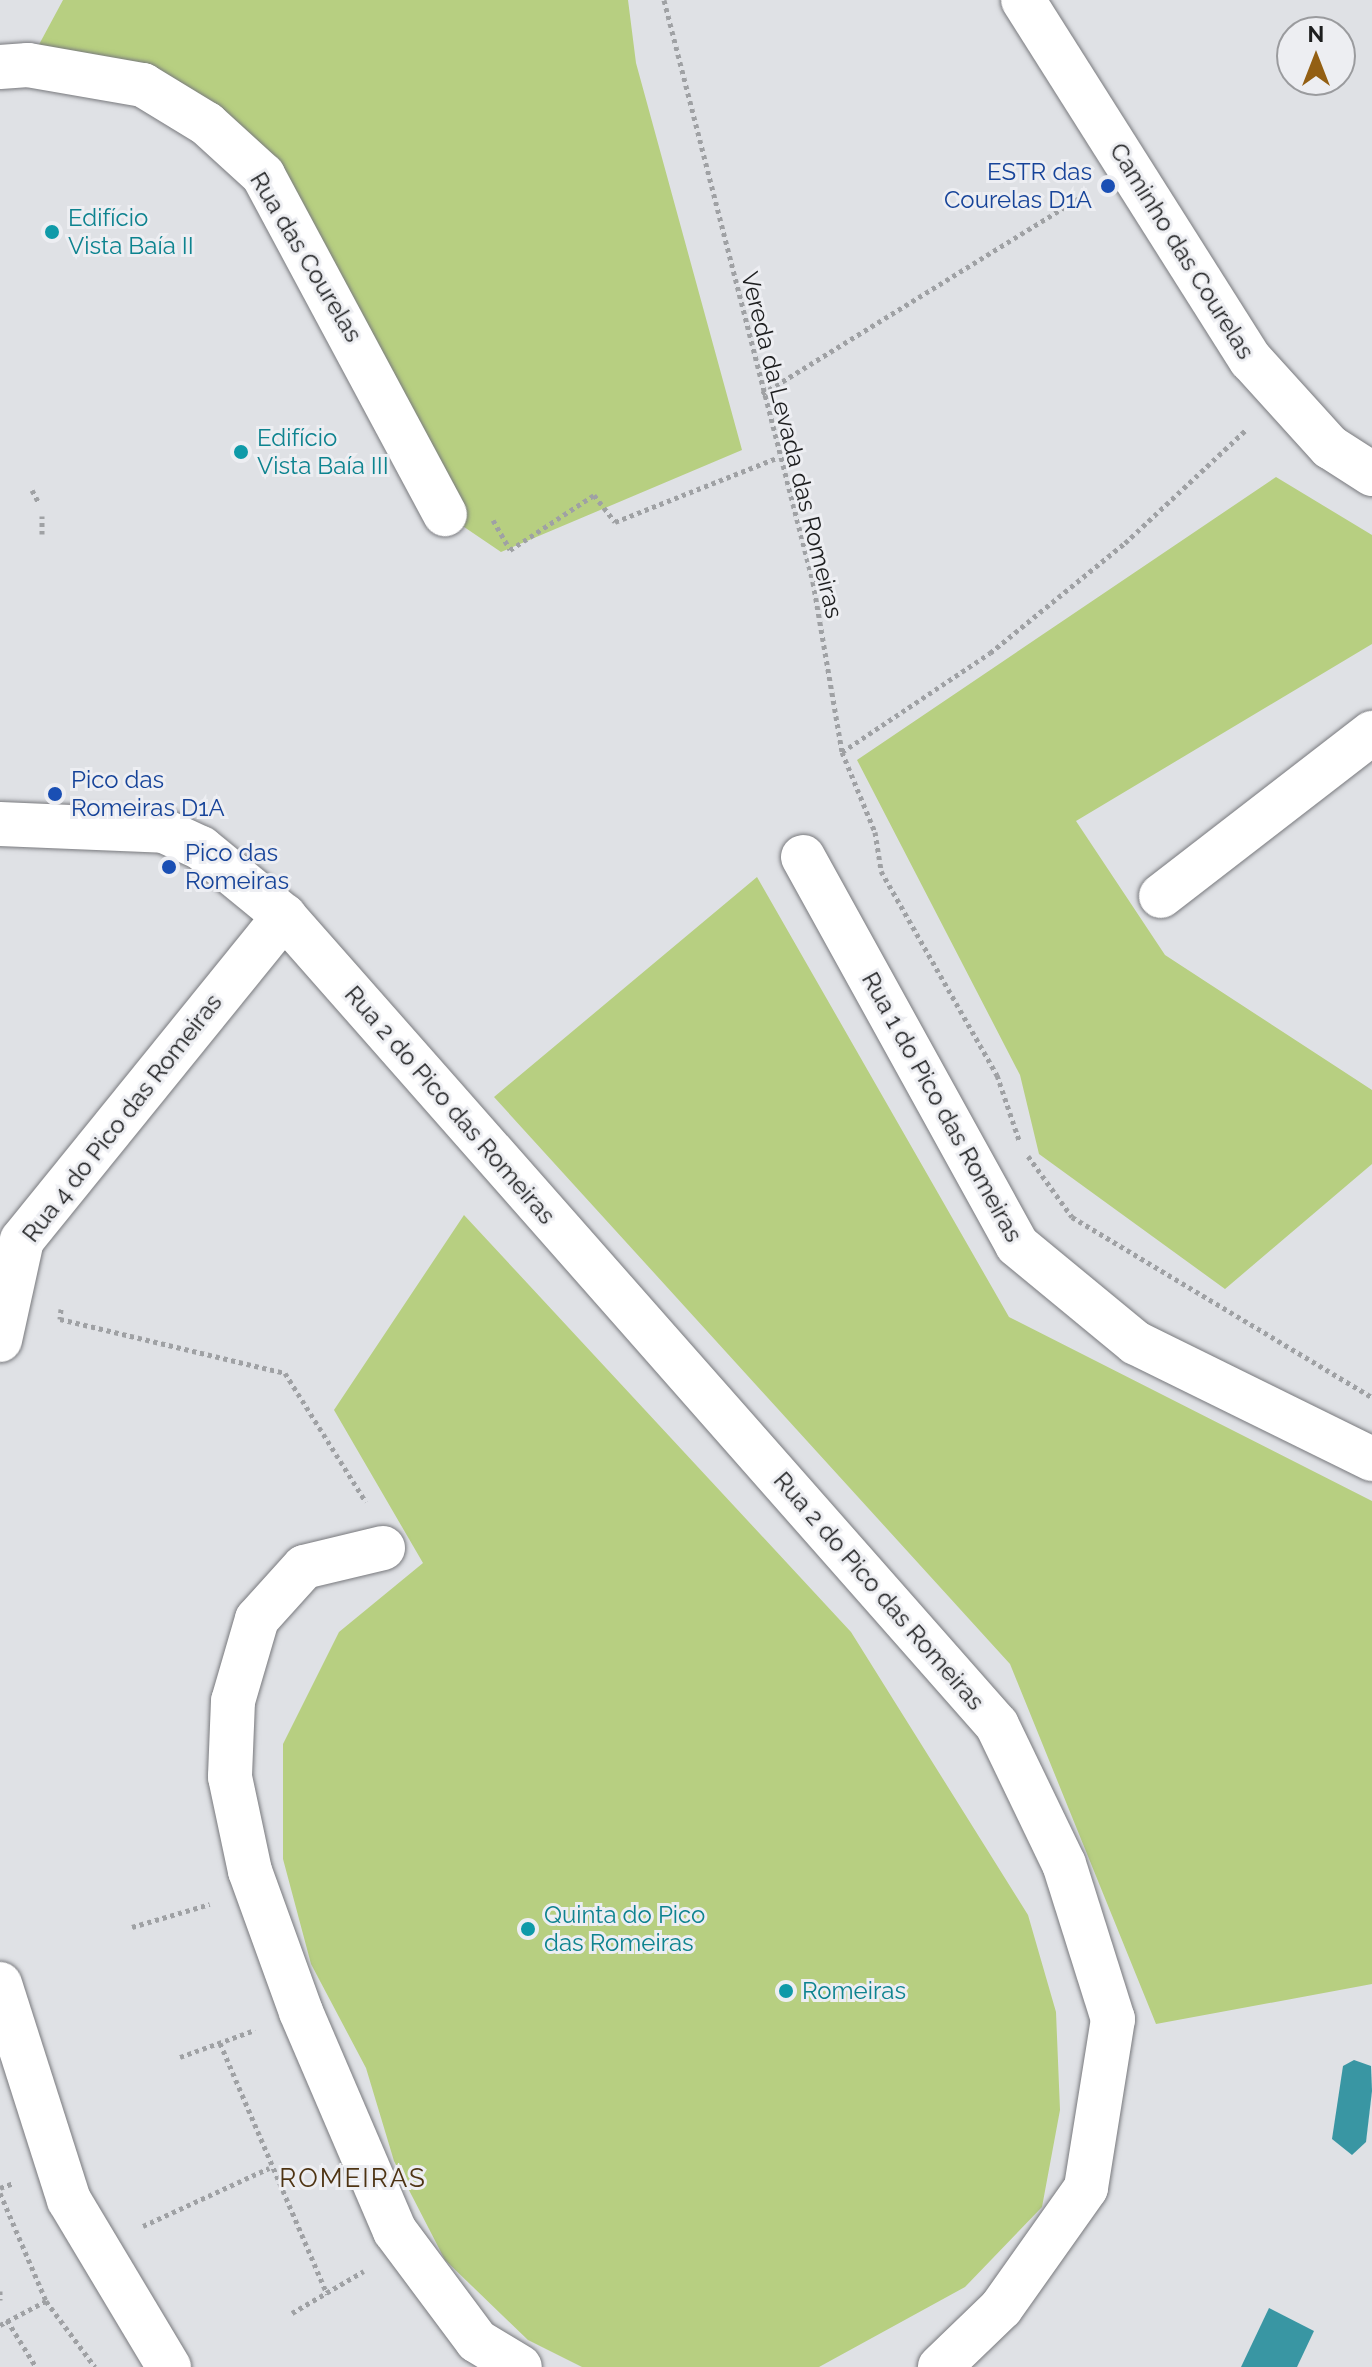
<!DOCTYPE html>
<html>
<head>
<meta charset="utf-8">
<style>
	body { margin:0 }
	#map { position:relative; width:1372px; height:2367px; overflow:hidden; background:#dfe1e5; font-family:Raleway,sans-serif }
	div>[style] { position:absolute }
	.green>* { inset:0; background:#b7cf81 }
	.water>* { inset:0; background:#3996a3 }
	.path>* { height:5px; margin-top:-2.5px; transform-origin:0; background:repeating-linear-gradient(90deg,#9fa1a4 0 4px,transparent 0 8px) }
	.roads { filter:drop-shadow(0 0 2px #78797d) drop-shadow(0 0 2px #78797d) }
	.minor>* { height:44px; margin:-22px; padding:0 22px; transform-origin:22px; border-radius:22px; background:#fff }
	.dots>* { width:22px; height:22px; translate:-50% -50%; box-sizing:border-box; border:4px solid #edeef2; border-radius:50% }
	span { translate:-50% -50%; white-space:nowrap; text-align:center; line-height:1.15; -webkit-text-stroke:6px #edeef2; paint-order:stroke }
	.transit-label { font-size:24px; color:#164399 }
	.right { translate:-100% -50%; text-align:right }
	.left { translate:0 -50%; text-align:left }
	.culture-label { font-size:24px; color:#0d838f }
	.street-label { font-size:24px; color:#1d1e1f }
	.neighbourhood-label { font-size:26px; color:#4e3413; letter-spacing:2px }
	.north { position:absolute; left:1276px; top:16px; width:80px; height:80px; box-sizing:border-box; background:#edeef2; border:2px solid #9a9b9e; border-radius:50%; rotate:0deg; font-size:22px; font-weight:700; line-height:32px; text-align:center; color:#1d1e1f }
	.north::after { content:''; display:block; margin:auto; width:28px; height:36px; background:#935f13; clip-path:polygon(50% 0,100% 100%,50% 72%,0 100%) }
</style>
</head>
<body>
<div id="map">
	<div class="green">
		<i style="clip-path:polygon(63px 0,628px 0,636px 63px,742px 450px,501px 552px,445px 514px,207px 124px,28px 65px)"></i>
		<i style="clip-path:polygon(1276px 477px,1372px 535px,1372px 644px,1076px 821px,1165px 955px,1372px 1090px,1372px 1164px,1225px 1289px,1039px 1154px,1020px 1075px,857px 760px)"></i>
		<i style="clip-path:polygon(757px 877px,1009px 1317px,1372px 1501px,1372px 1984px,1156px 2024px,1010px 1664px,494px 1097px)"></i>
		<i style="clip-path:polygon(464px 1215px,851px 1632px,1028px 1915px,1056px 2012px,1060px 2110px,1042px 2207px,965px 2287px,819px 2367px,582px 2367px,528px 2340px,445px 2260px,394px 2161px,366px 2068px,311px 1964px,283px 1859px,283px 1744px,339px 1632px,423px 1563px,334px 1410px)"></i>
	</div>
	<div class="water">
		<i style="clip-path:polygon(1354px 2060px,1371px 2066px,1372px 2091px,1366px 2142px,1352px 2155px,1332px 2139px,1343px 2066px)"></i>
		<i style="clip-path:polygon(1269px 2308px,1314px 2331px,1297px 2367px,1241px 2367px)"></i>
	</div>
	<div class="path">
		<i style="left:664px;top:0;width:601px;rotate:75.64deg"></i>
		<i style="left:813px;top:582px;width:172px;rotate:80.3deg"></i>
		<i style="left:842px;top:752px;width:87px;rotate:67.6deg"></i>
		<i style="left:875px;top:832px;width:39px;rotate:81deg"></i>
		<i style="left:881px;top:871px;width:235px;rotate:60.4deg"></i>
		<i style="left:997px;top:1075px;width:69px;rotate:71.3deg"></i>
		<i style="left:762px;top:394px;width:382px;rotate:-31.7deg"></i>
		<i style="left:32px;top:490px;width:15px;rotate:62deg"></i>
		<i style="left:493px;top:520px;width:34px;rotate:60deg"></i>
		<i style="left:510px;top:550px;width:100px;rotate:-33.2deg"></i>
		<i style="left:594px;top:495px;width:34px;rotate:52deg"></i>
		<i style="left:615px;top:522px;width:176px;rotate:-21.6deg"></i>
		<i style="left:42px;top:534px;width:18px;rotate:-90deg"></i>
		<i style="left:842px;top:752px;width:178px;rotate:-33.8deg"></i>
		<i style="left:990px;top:653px;width:174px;rotate:-39.2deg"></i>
		<i style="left:1125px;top:543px;width:167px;rotate:-43.1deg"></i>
		<i style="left:1028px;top:1156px;width:75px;rotate:54.2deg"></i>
		<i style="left:1072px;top:1217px;width:350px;rotate:31deg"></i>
		<i style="left:61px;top:1309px;width:10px;rotate:96deg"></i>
		<i style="left:60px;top:1319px;width:231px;rotate:13.5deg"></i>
		<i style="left:285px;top:1373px;width:152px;rotate:57.9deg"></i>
		<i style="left:132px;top:1927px;width:81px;rotate:-16.4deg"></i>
		<i style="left:220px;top:2043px;width:273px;rotate:66.9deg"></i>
		<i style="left:180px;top:2057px;width:80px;rotate:-19.8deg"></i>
		<i style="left:0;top:2188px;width:15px;rotate:-20deg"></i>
		<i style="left:0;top:2193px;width:117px;rotate:66.9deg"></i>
		<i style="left:46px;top:2301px;width:82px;rotate:53.4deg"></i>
		<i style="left:143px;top:2226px;width:139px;rotate:-24.7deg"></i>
		<i style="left:0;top:2291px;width:9px;rotate:90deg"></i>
		<i style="left:292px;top:2313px;width:83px;rotate:-30.3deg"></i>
		<i style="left:7px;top:2320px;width:55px;rotate:58.3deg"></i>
		<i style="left:0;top:2325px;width:52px;rotate:-27.6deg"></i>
	</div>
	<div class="roads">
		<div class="minor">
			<i style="left:1023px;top:0;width:426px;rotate:57.7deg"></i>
			<i style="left:1251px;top:360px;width:118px;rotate:47.8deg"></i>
			<i style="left:1330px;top:447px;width:50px;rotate:32.7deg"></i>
			<i style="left:0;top:67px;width:28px;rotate:-4deg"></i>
			<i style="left:28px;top:65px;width:117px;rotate:9.9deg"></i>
			<i style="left:143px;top:85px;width:75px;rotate:31.4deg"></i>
			<i style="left:207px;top:124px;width:76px;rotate:42.3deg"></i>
			<i style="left:263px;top:175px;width:385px;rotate:61.8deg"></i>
			<i style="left:0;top:824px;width:164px;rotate:2.4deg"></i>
			<i style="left:164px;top:831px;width:41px;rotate:24.7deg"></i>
			<i style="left:201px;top:848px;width:107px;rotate:39.3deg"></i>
			<i style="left:284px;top:916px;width:1078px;rotate:48.61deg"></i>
			<i style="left:997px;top:1725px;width:154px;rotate:64.3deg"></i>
			<i style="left:1064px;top:1864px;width:163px;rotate:72.5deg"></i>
			<i style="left:1113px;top:2019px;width:171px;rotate:99.1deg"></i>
			<i style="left:1086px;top:2188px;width:147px;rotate:125.3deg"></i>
			<i style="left:1001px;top:2308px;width:85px;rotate:136deg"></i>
			<i style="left:803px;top:857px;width:443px;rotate:61.1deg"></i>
			<i style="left:1017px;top:1245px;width:154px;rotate:39.5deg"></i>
			<i style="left:1136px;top:1343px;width:263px;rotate:26.2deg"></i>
			<i style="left:1161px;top:896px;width:267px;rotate:-37.7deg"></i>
			<i style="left:0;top:1340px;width:102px;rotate:-77.6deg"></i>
			<i style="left:22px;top:1240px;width:417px;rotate:-51deg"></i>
			<i style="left:383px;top:1548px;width:81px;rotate:166.5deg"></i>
			<i style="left:304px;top:1567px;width:70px;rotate:132.1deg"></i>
			<i style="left:257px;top:1619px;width:85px;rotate:106.3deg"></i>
			<i style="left:233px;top:1701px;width:76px;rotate:92.3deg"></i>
			<i style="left:230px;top:1777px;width:96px;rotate:78deg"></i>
			<i style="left:250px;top:1871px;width:150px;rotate:70.1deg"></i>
			<i style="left:301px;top:2012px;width:238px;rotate:66.8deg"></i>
			<i style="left:395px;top:2231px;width:137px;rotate:53.3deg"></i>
			<i style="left:477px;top:2341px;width:50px;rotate:31.2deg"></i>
			<i style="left:0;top:1984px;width:227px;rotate:72.3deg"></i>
			<i style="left:69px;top:2200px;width:195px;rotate:59.1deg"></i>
		</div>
	</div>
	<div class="dots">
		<i style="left:1108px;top:186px;background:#1a4fb4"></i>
		<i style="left:52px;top:232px;background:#0f9aa8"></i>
		<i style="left:241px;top:452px;background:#0f9aa8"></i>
		<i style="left:55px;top:794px;background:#1a4fb4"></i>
		<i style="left:169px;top:867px;background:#1a4fb4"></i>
		<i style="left:528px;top:1929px;background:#0f9aa8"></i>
		<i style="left:786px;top:1991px;background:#0f9aa8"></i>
	</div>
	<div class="transit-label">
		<span class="right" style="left:1092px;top:186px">ESTR das<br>Courelas D1A</span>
		<span class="left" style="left:71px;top:794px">Pico das<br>Romeiras D1A</span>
		<span class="left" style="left:185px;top:867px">Pico das<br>Romeiras</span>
	</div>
	<div class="culture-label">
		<span class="left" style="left:68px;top:232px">Edifício<br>Vista Baía II</span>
		<span class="left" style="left:257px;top:452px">Edifício<br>Vista Baía III</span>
		<span class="left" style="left:544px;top:1929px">Quinta do Pico<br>das Romeiras</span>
		<span class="left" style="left:802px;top:1991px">Romeiras</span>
	</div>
	<div class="street-label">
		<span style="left:1182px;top:251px;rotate:58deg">Caminho das Courelas</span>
		<span style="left:306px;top:257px;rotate:59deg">Rua das Courelas</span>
		<span style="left:792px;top:445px;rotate:76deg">Vereda da Levada das Romeiras</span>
		<span style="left:450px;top:1105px;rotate:49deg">Rua 2 do Pico das Romeiras</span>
		<span style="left:942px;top:1107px;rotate:61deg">Rua 1 do Pico das Romeiras</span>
		<span style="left:122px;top:1118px;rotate:-52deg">Rua 4 do Pico das Romeiras</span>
		<span style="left:879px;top:1591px;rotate:49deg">Rua 2 do Pico das Romeiras</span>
	</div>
	<div class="neighbourhood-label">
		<span style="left:353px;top:2179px">ROMEIRAS</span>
	</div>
	<div class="north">N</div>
</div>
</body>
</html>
